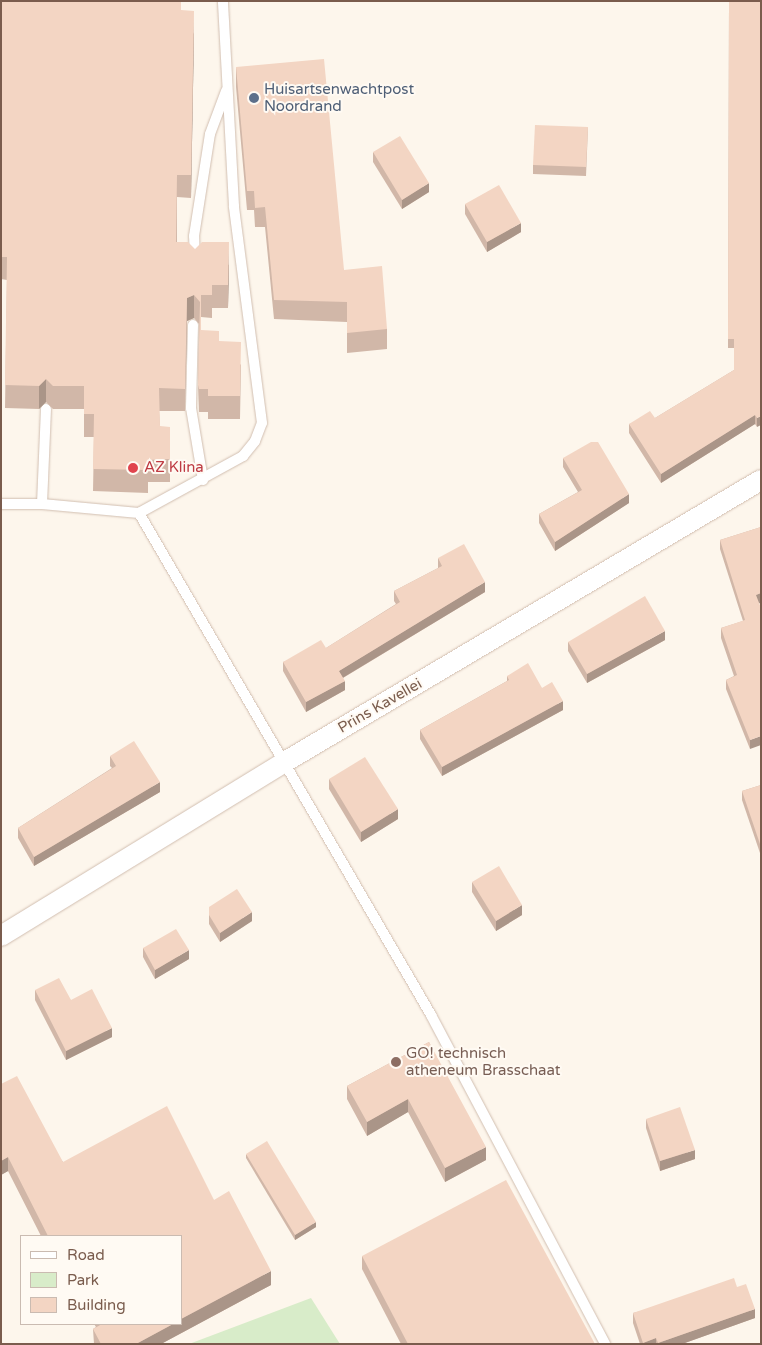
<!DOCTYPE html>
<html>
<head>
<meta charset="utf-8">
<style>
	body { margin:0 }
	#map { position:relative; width:762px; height:1345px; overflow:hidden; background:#fdf6ec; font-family:"Varela Round",sans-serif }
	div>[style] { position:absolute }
	.green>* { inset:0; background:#d8ecc9 }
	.roads { filter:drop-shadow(0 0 1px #d1beb0) drop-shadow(0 0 1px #d1beb0) }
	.service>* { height:10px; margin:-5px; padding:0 5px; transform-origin:5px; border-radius:5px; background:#fff }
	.minor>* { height:20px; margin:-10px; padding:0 10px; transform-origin:10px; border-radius:10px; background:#fff }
	.wall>* { inset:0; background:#d1b7a8 }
	.shaded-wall>* { inset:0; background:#aa9588 }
	.building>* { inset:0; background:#f3d5c3 }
	.dots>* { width:14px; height:14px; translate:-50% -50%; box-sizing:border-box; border:2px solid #fffaf3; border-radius:50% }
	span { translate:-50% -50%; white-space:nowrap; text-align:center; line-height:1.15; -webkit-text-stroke:4px #fffaf3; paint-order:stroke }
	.service-label { font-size:15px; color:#4e5e75 }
	.left { translate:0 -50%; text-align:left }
	.health-label { font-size:15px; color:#be3a42 }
	.street-label { font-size:15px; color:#7a5c4d }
	.education-label { font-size:15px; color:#785e54 }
	.frame { position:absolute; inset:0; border:2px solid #7a5c4d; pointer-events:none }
	.legend { position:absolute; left:20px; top:1235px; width:162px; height:90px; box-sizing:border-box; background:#fffaf3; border:1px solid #cabbb1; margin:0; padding:6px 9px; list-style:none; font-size:15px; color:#7a5c4d }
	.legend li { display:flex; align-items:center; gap:10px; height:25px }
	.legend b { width:25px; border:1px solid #cabbb1 }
</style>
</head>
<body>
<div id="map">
	<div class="green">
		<i style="clip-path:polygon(311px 1298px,340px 1344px,189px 1344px)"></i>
	</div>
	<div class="roads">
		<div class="service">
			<i style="left:195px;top:262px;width:26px;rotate:-92deg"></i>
			<i style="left:194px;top:236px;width:103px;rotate:-81.1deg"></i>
			<i style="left:210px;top:134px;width:46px;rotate:-69.6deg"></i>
			<i style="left:193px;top:325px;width:83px;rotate:91.4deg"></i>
			<i style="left:191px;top:408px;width:73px;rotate:80.5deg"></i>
			<i style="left:1px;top:504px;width:41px"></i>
			<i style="left:42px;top:504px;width:97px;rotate:5.3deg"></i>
			<i style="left:139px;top:513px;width:119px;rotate:-28.7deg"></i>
			<i style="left:243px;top:456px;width:19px;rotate:-51deg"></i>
			<i style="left:255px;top:441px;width:19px;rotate:-69deg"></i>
			<i style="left:262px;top:423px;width:219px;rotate:-97.4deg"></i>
			<i style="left:234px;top:206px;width:205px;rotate:-93.1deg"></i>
			<i style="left:42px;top:504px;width:95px;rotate:-87.6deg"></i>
			<i style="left:139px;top:513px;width:581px;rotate:59.81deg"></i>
			<i style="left:431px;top:1015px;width:372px;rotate:62.1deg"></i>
		</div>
		<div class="minor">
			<i style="left:1px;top:936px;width:331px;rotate:-31.5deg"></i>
			<i style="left:283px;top:763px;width:555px;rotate:-30.63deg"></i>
		</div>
	</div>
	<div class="wall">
		<i style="clip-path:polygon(1px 1px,181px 10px,194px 34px,191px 198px,177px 197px,177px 242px,229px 265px,228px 308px,212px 308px,212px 318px,201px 317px,201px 330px,219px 341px,241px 365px,240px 419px,208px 419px,208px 412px,199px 412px,198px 385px,199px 324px,194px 318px,187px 321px,185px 411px,159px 411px,160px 426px,170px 449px,170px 482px,148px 482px,148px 493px,93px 491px,94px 437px,84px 437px,84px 409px,53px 409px,46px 402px,39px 409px,5px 408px,7px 280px,1px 279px)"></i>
		<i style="clip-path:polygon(729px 1px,761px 1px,757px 427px,755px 424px,661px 483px,629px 433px,629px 424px,655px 418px,734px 370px,734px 348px,728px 348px)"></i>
		<i style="clip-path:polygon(236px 67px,344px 270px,387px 329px,387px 349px,347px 353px,347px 322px,274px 319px,265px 227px,255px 227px,254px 210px,247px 210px,236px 87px)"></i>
		<i style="clip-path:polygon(588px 127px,586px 176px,533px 174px,533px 165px)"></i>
		<i style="clip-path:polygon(373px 152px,429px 192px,402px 209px,373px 162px)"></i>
		<i style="clip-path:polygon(465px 204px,521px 232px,487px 252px,465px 214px)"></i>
		<i style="clip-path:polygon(563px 458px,629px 503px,555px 551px,539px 523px,539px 514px,578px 492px,563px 467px)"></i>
		<i style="clip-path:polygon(761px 527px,761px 603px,759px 603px,750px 749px,726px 689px,726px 680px,734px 676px,721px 638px,721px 628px,743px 621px,720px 549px,720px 540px)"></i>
		<i style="clip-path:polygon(438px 558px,485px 592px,343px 678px,345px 690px,306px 712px,283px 671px,283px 662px,326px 648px,396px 604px,394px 601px,394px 591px,438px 568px)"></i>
		<i style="clip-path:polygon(665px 640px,587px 683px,568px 651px,568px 642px)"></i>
		<i style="clip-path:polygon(507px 676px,542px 688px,563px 710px,442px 776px,420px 739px,420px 730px,507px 681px)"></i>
		<i style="clip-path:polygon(110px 756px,160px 792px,34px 866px,18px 838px,18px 828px,112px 768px,110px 766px)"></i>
		<i style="clip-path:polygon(329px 779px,398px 819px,361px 842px,329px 789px)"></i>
		<i style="clip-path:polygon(761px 785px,761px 856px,742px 800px,742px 791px)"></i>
		<i style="clip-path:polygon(472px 882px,522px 915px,496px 931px,472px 892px)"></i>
		<i style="clip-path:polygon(209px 907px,252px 921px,220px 942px,209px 924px)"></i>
		<i style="clip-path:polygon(143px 948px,189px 959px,155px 979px,143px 957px)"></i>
		<i style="clip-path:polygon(35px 990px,71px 1000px,112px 1037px,66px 1060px,35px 1000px)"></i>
		<i style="clip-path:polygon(429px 1042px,486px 1160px,445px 1182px,408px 1112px,367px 1136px,347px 1099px,347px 1086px)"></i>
		<i style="clip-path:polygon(1px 1084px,63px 1162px,214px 1200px,271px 1285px,161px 1344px,94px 1344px,93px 1329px,96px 1327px,94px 1324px,181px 1324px,181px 1236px,41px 1236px,8px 1171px,1px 1175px)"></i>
		<i style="clip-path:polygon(646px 1119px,695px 1159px,660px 1171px,646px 1128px)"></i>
		<i style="clip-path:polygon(246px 1154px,316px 1227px,295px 1240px,246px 1158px)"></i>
		<i style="clip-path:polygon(362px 1256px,595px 1344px,401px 1344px,362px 1269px)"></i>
		<i style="clip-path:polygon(737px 1287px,755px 1318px,682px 1344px,640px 1344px,633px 1323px,633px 1313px)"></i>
	</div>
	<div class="shaded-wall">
		<i style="clip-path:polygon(194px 11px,194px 34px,191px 198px,191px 175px)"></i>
		<i style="clip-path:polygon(429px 183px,429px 192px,402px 209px,402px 200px)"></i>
		<i style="clip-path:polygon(521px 223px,521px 232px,487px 252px,487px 242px)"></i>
		<i style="clip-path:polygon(229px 242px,229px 265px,228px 308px,228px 285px)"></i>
		<i style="clip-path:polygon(194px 295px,194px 318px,187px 321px,185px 411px,187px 298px)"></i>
		<i style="clip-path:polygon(46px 379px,46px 402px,39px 409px,39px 386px)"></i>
		<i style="clip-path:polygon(755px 415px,755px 424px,661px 483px,661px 474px)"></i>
		<i style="clip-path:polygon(761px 416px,761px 425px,757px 427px,757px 418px)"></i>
		<i style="clip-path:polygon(629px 494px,629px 503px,555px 551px,555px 542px)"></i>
		<i style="clip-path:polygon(485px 582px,485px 592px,339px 680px,339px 671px)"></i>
		<i style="clip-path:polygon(761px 593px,761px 603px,756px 604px,756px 595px)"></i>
		<i style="clip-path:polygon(665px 631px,665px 640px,587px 683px,587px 674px)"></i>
		<i style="clip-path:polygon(345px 681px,345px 690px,306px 712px,306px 702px)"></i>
		<i style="clip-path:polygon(563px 701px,563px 710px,442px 776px,442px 767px)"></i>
		<i style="clip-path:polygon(761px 736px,761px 745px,750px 749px,750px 740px)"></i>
		<i style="clip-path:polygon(160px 782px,160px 792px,34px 866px,34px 857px)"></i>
		<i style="clip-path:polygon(398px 809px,398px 819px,361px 842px,361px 832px)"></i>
		<i style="clip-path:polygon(522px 905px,522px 915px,496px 931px,496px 921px)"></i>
		<i style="clip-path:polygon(252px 912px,252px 921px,220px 942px,220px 933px)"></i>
		<i style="clip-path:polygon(189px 950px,189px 959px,155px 979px,155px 970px)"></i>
		<i style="clip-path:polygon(112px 1028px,112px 1037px,66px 1060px,66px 1051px)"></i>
		<i style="clip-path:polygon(408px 1099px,408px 1112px,367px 1136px,367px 1122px)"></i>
		<i style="clip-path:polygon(486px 1147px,486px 1160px,445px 1182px,445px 1168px)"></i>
		<i style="clip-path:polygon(695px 1150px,695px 1159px,660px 1171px,660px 1161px)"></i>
		<i style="clip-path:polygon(8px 1157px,8px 1171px,1px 1175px,1px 1161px)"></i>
		<i style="clip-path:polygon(316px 1222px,316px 1227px,295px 1240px,295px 1235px)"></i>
		<i style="clip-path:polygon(271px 1271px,271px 1285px,161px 1344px,136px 1344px,173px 1324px,181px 1324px,181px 1319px)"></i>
		<i style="clip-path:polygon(755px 1309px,755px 1318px,682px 1344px,658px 1344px,658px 1343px)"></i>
		<i style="clip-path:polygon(656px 1338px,656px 1344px,643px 1344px,643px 1343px)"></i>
	</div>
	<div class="building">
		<i style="clip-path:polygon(1px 1px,181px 1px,181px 10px,194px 11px,191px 175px,177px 175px,176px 242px,188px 242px,195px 249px,202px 242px,229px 242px,228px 285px,212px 285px,212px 295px,201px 295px,201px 330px,219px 331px,219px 341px,241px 342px,240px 396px,208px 396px,208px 389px,199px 389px,198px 385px,200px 302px,194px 295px,187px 298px,185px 389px,159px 388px,160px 426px,170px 427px,170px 459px,148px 460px,148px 470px,93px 469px,94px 414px,84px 414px,84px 386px,53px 386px,46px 379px,39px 386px,5px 385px,7px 257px,1px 257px)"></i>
		<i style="clip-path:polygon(729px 1px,761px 1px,761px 416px,757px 418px,755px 415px,661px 474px,629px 424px,650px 411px,655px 418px,734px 370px,734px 339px,728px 339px)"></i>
		<i style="clip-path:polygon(324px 59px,344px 270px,382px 266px,387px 329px,347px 333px,347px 302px,274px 300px,265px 207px,255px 208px,254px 191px,247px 191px,236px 67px)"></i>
		<i style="clip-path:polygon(535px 125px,588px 127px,586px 167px,533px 165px)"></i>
		<i style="clip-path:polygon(400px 136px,429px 183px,402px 200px,373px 152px)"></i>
		<i style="clip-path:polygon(499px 185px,521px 223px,487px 242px,465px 204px)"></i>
		<i style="clip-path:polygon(591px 442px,598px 442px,629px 494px,555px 542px,539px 514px,582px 490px,563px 458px)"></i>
		<i style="clip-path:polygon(761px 527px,761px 593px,756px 595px,761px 608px,761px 736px,750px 740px,726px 680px,737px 675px,721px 628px,745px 620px,720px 540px)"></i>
		<i style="clip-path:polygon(464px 544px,485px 582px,339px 671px,345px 681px,306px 702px,283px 662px,321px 640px,326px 648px,400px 602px,394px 591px,442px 566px,438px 558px)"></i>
		<i style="clip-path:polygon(645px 596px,665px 631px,587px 674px,568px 642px)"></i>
		<i style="clip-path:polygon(528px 663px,542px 688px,552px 682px,563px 701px,442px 767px,420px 730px,509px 680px,507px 676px)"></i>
		<i style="clip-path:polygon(134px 741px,160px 782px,34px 857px,18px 828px,116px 766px,110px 756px)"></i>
		<i style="clip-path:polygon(365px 757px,398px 809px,361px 832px,329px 779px)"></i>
		<i style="clip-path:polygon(761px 785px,761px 847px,742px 791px)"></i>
		<i style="clip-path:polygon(499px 866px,522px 905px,496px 921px,472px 882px)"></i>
		<i style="clip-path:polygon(237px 889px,252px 912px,220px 933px,209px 915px,209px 907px)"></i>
		<i style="clip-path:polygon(176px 929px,189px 950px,155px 970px,143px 948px)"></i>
		<i style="clip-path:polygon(59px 978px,71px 1000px,92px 989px,112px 1028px,66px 1051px,35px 990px)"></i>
		<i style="clip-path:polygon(429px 1042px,486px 1147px,445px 1168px,408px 1099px,367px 1122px,347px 1086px)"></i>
		<i style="clip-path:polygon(17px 1076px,63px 1162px,167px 1106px,214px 1200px,229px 1191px,271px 1271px,181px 1319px,181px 1236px,48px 1236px,8px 1157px,1px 1161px,1px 1084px)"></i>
		<i style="clip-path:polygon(680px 1107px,695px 1150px,660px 1161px,646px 1119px)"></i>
		<i style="clip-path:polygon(267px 1141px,316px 1222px,295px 1235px,246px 1154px)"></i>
		<i style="clip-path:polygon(506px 1180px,595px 1344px,408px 1344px,362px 1256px)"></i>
		<i style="clip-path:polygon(734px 1278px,737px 1287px,746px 1284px,755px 1309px,658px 1343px,656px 1338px,643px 1343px,633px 1313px)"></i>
		<i style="clip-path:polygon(101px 1324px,173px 1324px,136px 1344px,101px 1344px,93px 1329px,102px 1324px)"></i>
	</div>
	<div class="dots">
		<i style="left:254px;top:98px;background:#5c6f8a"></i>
		<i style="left:133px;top:468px;background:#e0444e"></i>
		<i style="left:396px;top:1062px;background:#8d6e63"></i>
	</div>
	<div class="service-label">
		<span class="left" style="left:264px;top:98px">Huisartsenwachtpost<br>Noordrand</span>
	</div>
	<div class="health-label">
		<span class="left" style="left:144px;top:468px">AZ Klina</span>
	</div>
	<div class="street-label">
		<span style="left:380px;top:706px;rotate:-30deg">Prins Kavellei</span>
	</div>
	<div class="education-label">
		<span class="left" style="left:406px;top:1062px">GO! technisch<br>atheneum Brasschaat</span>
	</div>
	<div class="frame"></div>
	<ul class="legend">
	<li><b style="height:6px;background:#fff"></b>Road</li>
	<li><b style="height:14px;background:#d8ecc9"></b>Park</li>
	<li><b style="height:14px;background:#f3d5c3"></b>Building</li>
	</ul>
</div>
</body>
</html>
